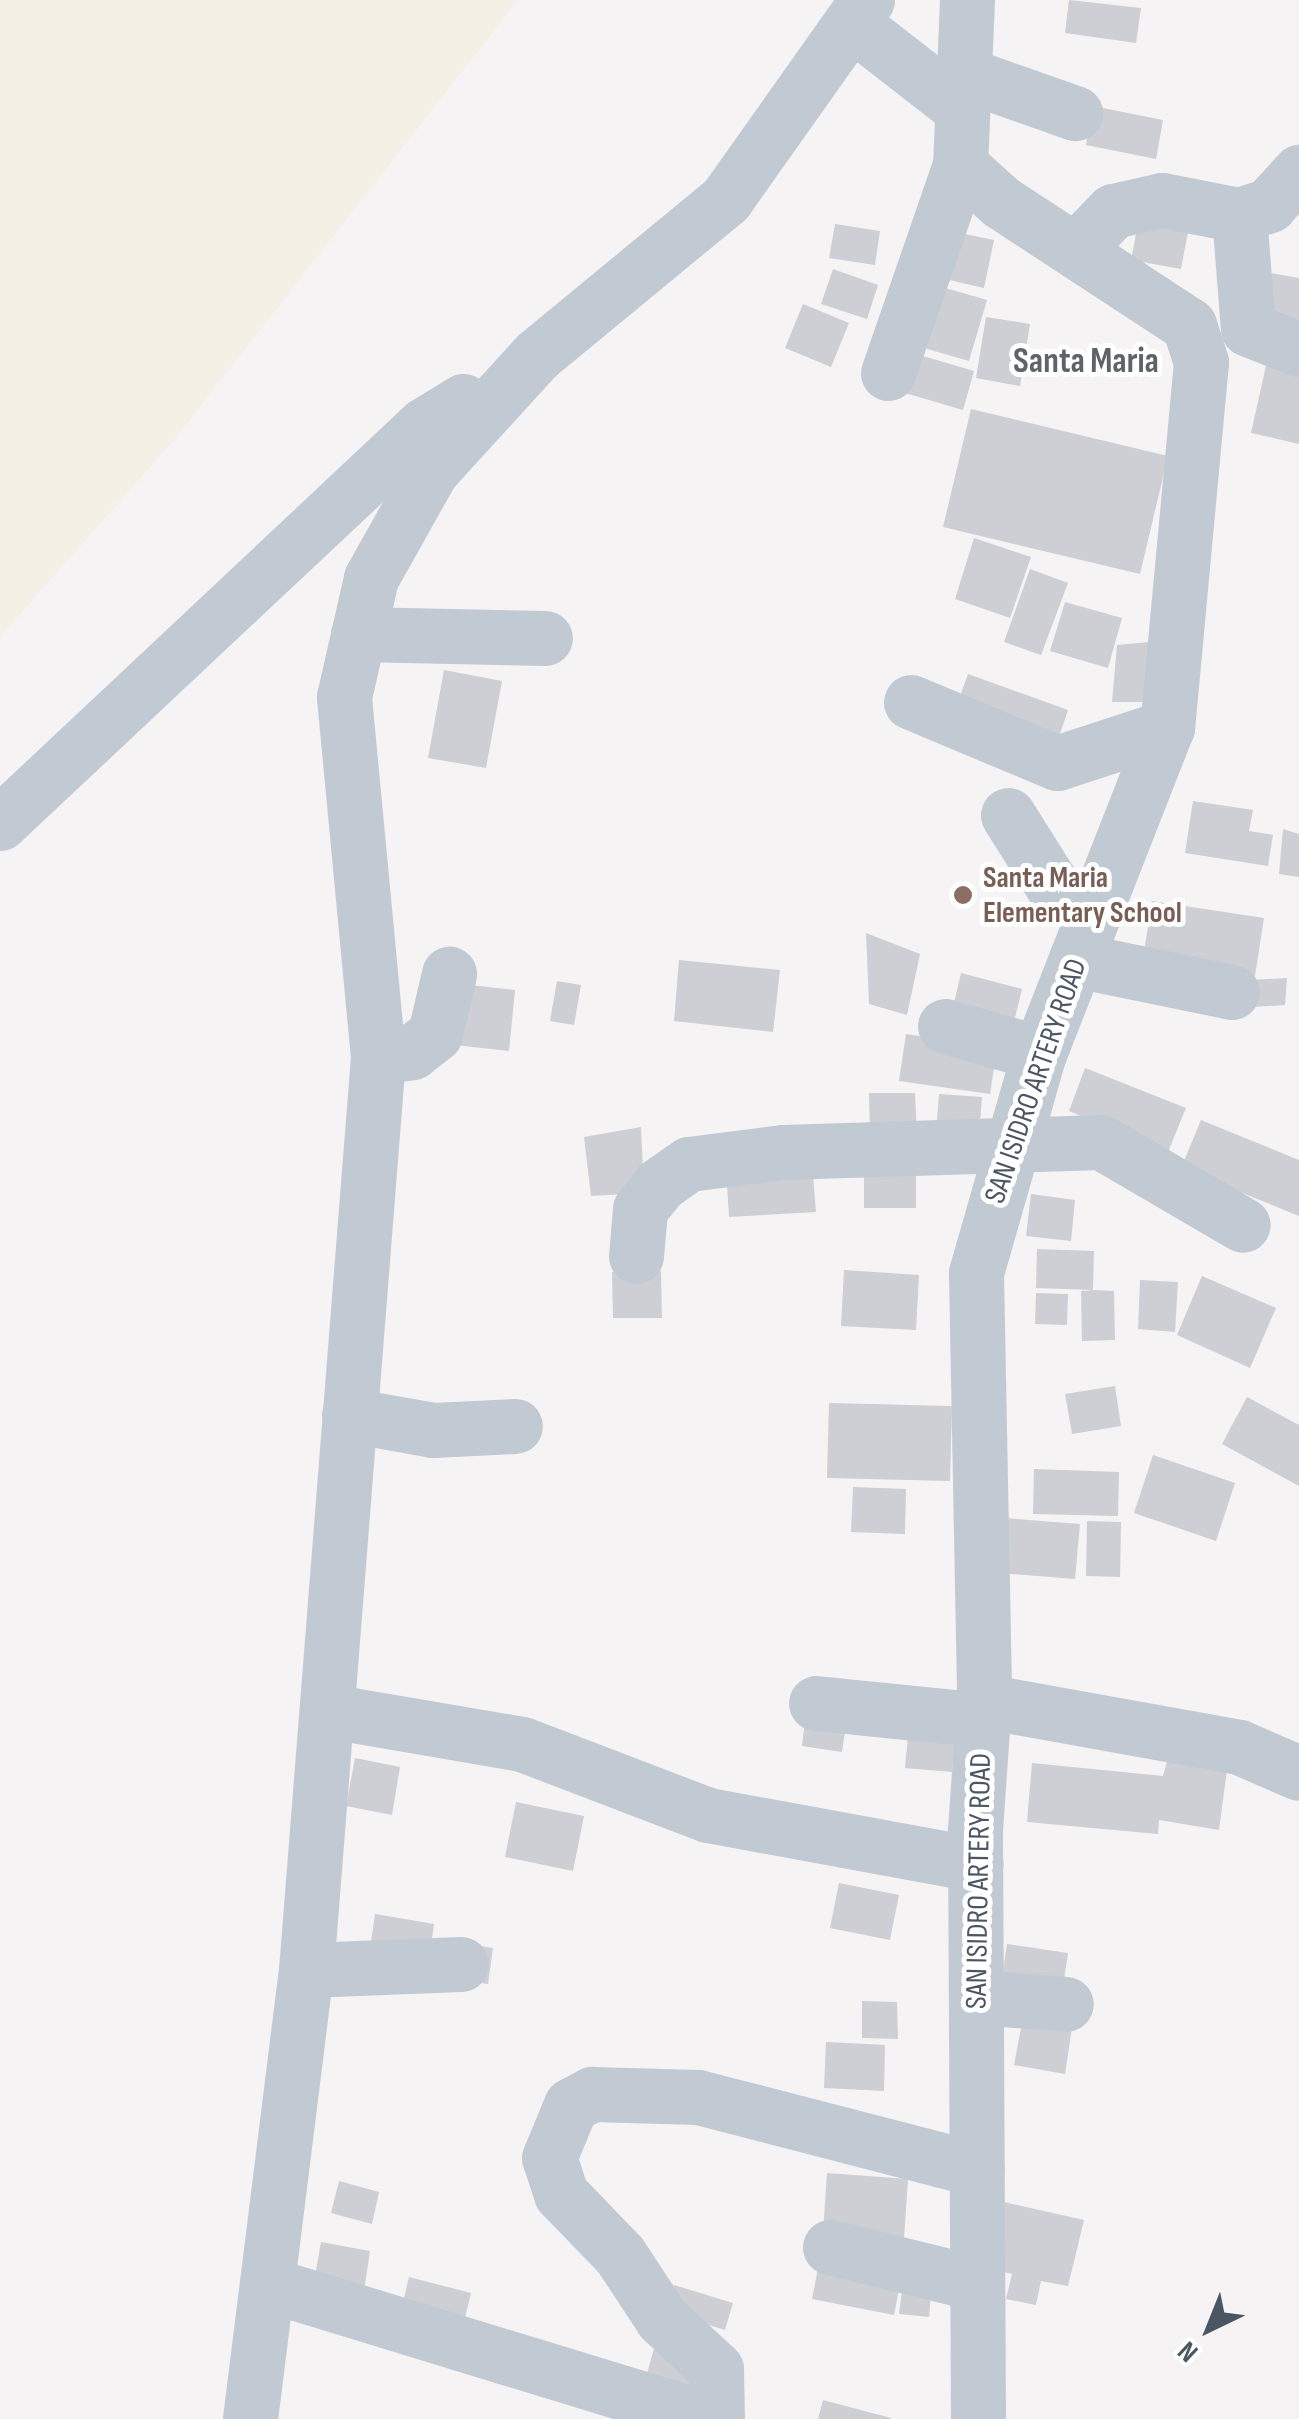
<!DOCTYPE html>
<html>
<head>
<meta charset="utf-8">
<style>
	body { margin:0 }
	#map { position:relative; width:1299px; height:2419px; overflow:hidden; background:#f5f3f3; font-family:"Sofia Sans Condensed",sans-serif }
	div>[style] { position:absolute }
	.sand>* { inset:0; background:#f5f0e5 }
	.building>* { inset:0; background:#cdcfd5 }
	.minor>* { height:55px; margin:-27.5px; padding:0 27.5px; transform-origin:27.5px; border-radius:27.5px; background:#c1cad2 }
	.dots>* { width:28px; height:28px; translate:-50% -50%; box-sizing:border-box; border:5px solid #fff; border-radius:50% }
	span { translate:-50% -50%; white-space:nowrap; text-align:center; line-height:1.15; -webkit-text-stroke:10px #fff; paint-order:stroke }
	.education-label { font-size:30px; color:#785e54; font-weight:700 }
	.left { translate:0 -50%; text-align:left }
	.street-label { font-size:30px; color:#4a5661 }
	.quarter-label { font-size:35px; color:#5f6368; font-weight:700 }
	.north { position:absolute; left:1159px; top:2279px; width:100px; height:100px; -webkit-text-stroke:8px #fff; paint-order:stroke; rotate:223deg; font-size:28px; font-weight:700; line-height:40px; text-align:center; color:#4a5661 }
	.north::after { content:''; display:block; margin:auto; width:35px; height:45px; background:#4a5661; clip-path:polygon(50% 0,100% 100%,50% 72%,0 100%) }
</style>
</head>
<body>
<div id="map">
	<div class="sand">
		<i style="clip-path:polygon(0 0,518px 0,174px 440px,0 637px)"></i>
	</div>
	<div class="building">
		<i style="clip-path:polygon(1069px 0,1141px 8px,1136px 43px,1065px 33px)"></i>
		<i style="clip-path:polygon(1093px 106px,1163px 120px,1156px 159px,1086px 145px)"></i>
		<i style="clip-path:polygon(1140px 213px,1190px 222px,1181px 269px,1131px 260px)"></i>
		<i style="clip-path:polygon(835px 224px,880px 231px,875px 265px,829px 258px)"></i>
		<i style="clip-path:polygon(955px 232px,994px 240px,984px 288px,945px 279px)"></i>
		<i style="clip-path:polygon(833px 269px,878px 285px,867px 319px,821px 304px)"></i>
		<i style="clip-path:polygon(1271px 273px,1299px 278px,1299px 331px,1262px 324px)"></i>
		<i style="clip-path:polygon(928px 283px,987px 300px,969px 361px,910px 344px)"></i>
		<i style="clip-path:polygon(803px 304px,849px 323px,831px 367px,785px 348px)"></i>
		<i style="clip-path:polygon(986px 317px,1030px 324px,1020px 386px,976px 378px)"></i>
		<i style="clip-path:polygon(906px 351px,974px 371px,963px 410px,895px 390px)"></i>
		<i style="clip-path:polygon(1267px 361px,1299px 368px,1299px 444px,1251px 433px)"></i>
		<i style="clip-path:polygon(971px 409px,1168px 456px,1140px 574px,943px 527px)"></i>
		<i style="clip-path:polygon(974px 538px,1031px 557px,1010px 618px,955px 599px)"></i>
		<i style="clip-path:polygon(1030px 569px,1068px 583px,1041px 655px,1004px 642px)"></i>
		<i style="clip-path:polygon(1065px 602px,1122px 618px,1108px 668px,1050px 651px)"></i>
		<i style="clip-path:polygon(1149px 642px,1145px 702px,1112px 702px,1117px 645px)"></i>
		<i style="clip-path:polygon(444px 670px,502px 681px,486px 768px,428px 758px)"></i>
		<i style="clip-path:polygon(968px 674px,1068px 710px,1053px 755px,952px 718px)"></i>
		<i style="clip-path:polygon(1193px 801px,1253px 810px,1249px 831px,1273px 835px,1268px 866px,1185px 853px)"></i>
		<i style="clip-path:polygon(1283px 829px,1299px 834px,1299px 877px,1279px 874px)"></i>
		<i style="clip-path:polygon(1152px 901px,1264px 918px,1255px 976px,1143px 958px)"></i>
		<i style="clip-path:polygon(866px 933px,920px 954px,907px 1015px,869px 1004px)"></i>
		<i style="clip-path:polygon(679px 960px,780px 970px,773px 1032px,674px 1021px)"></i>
		<i style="clip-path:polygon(961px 973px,1022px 989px,1012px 1030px,951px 1016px)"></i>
		<i style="clip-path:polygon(1287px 978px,1285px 1005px,1253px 1007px,1250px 980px)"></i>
		<i style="clip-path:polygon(557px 981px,581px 985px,574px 1025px,550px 1021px)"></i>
		<i style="clip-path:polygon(453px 983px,515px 990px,509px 1051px,446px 1044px)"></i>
		<i style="clip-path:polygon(906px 1034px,997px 1048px,990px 1094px,899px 1081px)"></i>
		<i style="clip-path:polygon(1085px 1068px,1186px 1108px,1168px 1152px,1069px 1111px)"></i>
		<i style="clip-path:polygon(869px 1093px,915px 1093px,917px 1136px,870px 1137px)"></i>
		<i style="clip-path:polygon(939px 1094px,982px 1097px,979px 1136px,936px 1133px)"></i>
		<i style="clip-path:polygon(1201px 1120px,1299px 1160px,1299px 1216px,1181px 1168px)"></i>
		<i style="clip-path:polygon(641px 1127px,644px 1193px,591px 1196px,584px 1137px)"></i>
		<i style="clip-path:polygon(864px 1161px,916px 1161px,916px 1208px,864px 1208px)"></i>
		<i style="clip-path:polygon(812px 1163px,816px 1212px,729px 1217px,726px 1168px)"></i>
		<i style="clip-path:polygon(1031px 1194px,1075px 1200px,1071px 1241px,1026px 1236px)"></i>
		<i style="clip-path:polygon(1037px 1249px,1094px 1251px,1093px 1290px,1114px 1291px,1115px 1340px,1082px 1341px,1081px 1291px,1093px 1290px,1036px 1288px)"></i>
		<i style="clip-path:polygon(844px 1270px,919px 1275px,916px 1330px,841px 1326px)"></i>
		<i style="clip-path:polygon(661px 1271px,662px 1318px,613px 1318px,612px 1272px)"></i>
		<i style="clip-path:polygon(1202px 1276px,1276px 1308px,1250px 1368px,1177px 1335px)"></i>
		<i style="clip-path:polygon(1140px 1280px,1178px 1282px,1175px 1332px,1138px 1329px)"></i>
		<i style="clip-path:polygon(1036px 1293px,1068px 1294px,1067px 1325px,1035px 1324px)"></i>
		<i style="clip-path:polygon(1115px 1386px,1121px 1426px,1072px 1434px,1065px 1394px)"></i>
		<i style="clip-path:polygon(1247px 1397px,1299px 1425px,1299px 1486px,1222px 1444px)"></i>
		<i style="clip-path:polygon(829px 1403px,952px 1406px,950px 1481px,827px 1478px)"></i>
		<i style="clip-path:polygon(1153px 1455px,1235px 1483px,1216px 1541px,1134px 1513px)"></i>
		<i style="clip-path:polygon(1034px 1469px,1119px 1472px,1118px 1516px,1033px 1514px)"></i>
		<i style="clip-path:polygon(853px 1487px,906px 1489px,905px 1534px,851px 1532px)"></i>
		<i style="clip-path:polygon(1004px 1518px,1080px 1524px,1075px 1579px,999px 1573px)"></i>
		<i style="clip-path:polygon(1087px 1521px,1121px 1522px,1120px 1577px,1086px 1576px)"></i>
		<i style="clip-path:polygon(806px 1712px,847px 1718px,842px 1752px,802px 1746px)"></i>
		<i style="clip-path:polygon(908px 1735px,955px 1739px,952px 1772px,905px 1768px)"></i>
		<i style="clip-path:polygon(355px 1758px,400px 1767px,392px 1815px,346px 1806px)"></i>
		<i style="clip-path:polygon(1167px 1761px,1227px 1770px,1219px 1830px,1159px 1820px,1158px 1834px,1027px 1822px,1032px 1763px,1163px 1776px)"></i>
		<i style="clip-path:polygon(516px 1802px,584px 1816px,573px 1871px,505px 1857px)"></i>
		<i style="clip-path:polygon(839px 1883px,899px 1895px,890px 1940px,830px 1928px)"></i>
		<i style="clip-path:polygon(375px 1914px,434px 1924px,429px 1959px,370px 1949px)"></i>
		<i style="clip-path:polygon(467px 1944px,493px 1948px,488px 1984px,461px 1980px)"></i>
		<i style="clip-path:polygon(1007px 1944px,1068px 1953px,1061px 1999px,1000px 1991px)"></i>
		<i style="clip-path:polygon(862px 2001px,897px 2002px,898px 2039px,862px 2038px)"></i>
		<i style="clip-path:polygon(1024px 2012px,1073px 2021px,1065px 2074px,1014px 2065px)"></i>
		<i style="clip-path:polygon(826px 2042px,885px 2045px,884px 2091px,824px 2088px)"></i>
		<i style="clip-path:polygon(827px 2173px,908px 2179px,904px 2239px,823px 2233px)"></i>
		<i style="clip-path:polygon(339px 2181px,379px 2192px,372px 2224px,331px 2213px)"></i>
		<i style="clip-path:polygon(1004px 2202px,1084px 2220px,1068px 2286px,1041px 2281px,1036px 2305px,1006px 2299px,1012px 2274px,988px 2268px)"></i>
		<i style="clip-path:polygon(321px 2242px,370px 2251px,364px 2291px,314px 2282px)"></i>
		<i style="clip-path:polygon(820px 2258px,902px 2274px,894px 2315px,812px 2299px)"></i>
		<i style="clip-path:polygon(409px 2277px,471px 2293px,462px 2330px,400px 2315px)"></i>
		<i style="clip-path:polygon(674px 2285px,733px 2303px,725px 2330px,666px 2312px)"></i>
		<i style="clip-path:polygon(902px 2291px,931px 2294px,929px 2317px,899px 2314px)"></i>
		<i style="clip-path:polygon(655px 2345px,715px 2362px,703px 2401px,644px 2384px)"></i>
		<i style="clip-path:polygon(823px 2400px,891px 2418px,891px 2419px,818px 2419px)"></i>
	</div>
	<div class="minor">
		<i style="left:967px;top:0;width:165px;rotate:92.4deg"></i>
		<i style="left:960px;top:165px;width:55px;rotate:42.1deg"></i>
		<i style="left:1001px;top:202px;width:225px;rotate:33.2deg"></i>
		<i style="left:1189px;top:325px;width:39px;rotate:72deg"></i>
		<i style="left:1201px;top:362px;width:367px;rotate:95.3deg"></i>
		<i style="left:1167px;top:727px;width:350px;rotate:111.4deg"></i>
		<i style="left:1039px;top:1053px;width:229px;rotate:106deg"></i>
		<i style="left:976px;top:1273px;width:428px;rotate:88.9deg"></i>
		<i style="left:984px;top:1701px;width:130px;rotate:94deg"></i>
		<i style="left:975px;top:1831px;width:588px;rotate:89.71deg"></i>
		<i style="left:853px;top:24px;width:138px;rotate:37.9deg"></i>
		<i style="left:964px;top:74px;width:118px;rotate:19.4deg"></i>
		<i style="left:1239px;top:215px;width:114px;rotate:85.5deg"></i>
		<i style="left:1248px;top:329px;width:55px;rotate:21.4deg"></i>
		<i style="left:1076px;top:249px;width:53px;rotate:-45.8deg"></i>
		<i style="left:1113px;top:211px;width:50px;rotate:-12.7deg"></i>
		<i style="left:1162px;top:200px;width:78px;rotate:11deg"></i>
		<i style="left:1239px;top:215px;width:32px;rotate:-18deg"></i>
		<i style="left:1269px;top:205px;width:45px;rotate:-47.7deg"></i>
		<i style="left:888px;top:373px;width:220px;rotate:-70.9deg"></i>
		<i style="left:358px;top:634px;width:187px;rotate:1.2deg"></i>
		<i style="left:911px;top:702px;width:158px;rotate:22.7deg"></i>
		<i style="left:1057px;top:763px;width:116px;rotate:-18.1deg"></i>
		<i style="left:1008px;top:815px;width:83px;rotate:57.8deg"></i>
		<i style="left:1052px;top:885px;width:51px;rotate:32.1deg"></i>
		<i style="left:0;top:823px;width:582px;rotate:-43.19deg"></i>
		<i style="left:424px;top:425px;width:46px;rotate:-31.6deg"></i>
		<i style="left:1076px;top:960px;width:159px;rotate:11.6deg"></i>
		<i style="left:945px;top:1026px;width:98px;rotate:16deg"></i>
		<i style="left:378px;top:1057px;width:34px;rotate:-8deg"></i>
		<i style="left:412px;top:1052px;width:29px;rotate:-38deg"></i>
		<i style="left:435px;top:1034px;width:62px;rotate:-76.9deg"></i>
		<i style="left:636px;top:1256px;width:47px;rotate:-85.1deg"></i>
		<i style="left:640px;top:1209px;width:32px;rotate:-51deg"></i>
		<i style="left:660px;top:1184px;width:35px;rotate:-35deg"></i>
		<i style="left:689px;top:1164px;width:95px;rotate:-7.3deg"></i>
		<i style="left:783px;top:1152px;width:318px;rotate:-1.8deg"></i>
		<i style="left:1101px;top:1142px;width:164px;rotate:30.3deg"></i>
		<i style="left:349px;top:1415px;width:85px;rotate:10.1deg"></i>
		<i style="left:433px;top:1430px;width:82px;rotate:-2.8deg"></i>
		<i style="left:984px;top:1701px;width:259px;rotate:10.2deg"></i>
		<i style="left:1239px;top:1747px;width:65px;rotate:23.4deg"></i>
		<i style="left:816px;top:1703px;width:167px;rotate:5.8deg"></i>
		<i style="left:329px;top:1711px;width:196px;rotate:9.7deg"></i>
		<i style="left:522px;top:1744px;width:199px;rotate:20.9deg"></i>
		<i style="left:708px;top:1815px;width:272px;rotate:10.4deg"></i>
		<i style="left:306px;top:1970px;width:155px;rotate:-2.2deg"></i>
		<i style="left:976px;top:1997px;width:90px;rotate:4.4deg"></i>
		<i style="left:830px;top:2247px;width:150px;rotate:13.9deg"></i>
		<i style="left:267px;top:2284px;width:461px;rotate:17deg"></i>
		<i style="left:250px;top:2419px;width:452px;rotate:-82.9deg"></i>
		<i style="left:306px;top:1970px;width:916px;rotate:-85.49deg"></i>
		<i style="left:378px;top:1057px;width:362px;rotate:-95.4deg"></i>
		<i style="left:344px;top:697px;width:122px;rotate:-77.2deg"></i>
		<i style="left:371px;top:578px;width:123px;rotate:-60.7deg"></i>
		<i style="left:431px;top:471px;width:157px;rotate:-47.6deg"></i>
		<i style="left:537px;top:355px;width:245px;rotate:-39.5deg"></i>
		<i style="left:726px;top:199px;width:244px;rotate:-54.7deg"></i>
		<i style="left:717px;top:2419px;width:50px;rotate:-91.1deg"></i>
		<i style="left:716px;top:2369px;width:74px;rotate:-137.2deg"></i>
		<i style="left:662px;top:2319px;width:77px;rotate:-123.3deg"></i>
		<i style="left:620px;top:2255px;width:85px;rotate:-134deg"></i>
		<i style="left:561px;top:2194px;width:38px;rotate:-108deg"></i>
		<i style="left:549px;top:2158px;width:57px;rotate:-67.5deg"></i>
		<i style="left:571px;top:2105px;width:24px;rotate:-28deg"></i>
		<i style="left:592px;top:2094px;width:106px;rotate:1.6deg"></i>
		<i style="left:698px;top:2097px;width:288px;rotate:14.5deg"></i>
	</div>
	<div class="dots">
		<i style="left:963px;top:895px;background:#8d6e63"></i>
	</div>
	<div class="education-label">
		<span class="left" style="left:983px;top:895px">Santa Maria<br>Elementary School</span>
	</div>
	<div class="street-label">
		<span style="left:1036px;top:1081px;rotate:-71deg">SAN ISIDRO ARTERY ROAD</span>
		<span style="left:979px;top:1881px;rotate:-89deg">SAN ISIDRO ARTERY ROAD</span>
	</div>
	<div class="quarter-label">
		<span style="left:1086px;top:362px">Santa Maria</span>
	</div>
	<div class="north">N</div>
</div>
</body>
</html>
